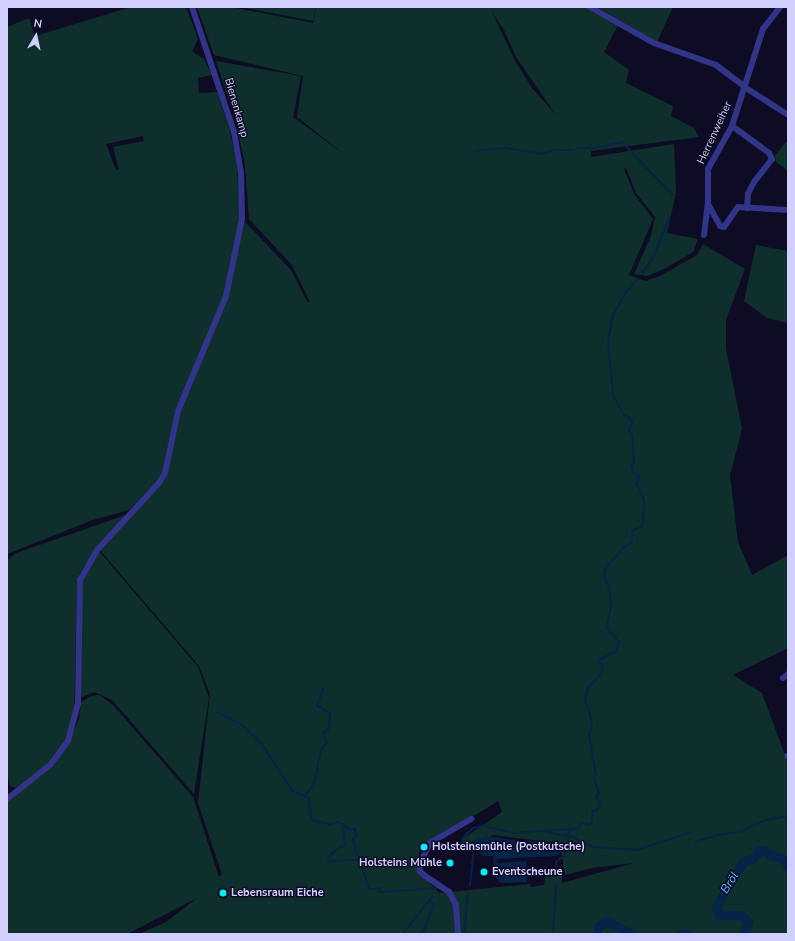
<!DOCTYPE html>
<html>
<head>
<meta charset="utf-8">
<style>
	body { margin:0 }
	#map { position:relative; width:795px; height:941px; overflow:hidden; background:#0e0c24; font-family:"Nunito Sans",sans-serif }
	div>[style] { position:absolute }
	.green>* { inset:0; background:#0e2f2b }
	.water>* { inset:0; background:#062348 }
	.stream>* { height:1.5px; margin:-0.75px; padding:0 0.75px; transform-origin:0.75px; border-radius:0.75px; background:#062348 }
	.river>* { height:9px; margin:-4.5px; padding:0 4.5px; transform-origin:4.5px; border-radius:4.5px; background:#062348 }
	.minor>* { height:6px; margin:-3px; padding:0 3px; transform-origin:3px; border-radius:3px; background:#313488 }
	.dots>* { width:11px; height:11px; translate:-50% -50%; box-sizing:border-box; border:2px solid #0e0c24; border-radius:50% }
	span { translate:-50% -50%; white-space:nowrap; text-align:center; line-height:1.15; -webkit-text-stroke:3px #0e0c24; paint-order:stroke }
	.street-label { font-size:11px; color:#d1cfff }
	.poi-label { font-size:11px; color:#d1cfff; font-weight:700 }
	.left { translate:0 -50%; text-align:left }
	.right { translate:-100% -50%; text-align:right }
	.water-label { font-size:12px; color:#5dbeff; font-style:italic }
	.frame { position:absolute; inset:0; border:8px solid #d1cfff; pointer-events:none }
	.north { position:absolute; left:16px; top:16px; width:40px; height:40px; -webkit-text-stroke:3px #0e0c24; paint-order:stroke; rotate:9deg; font-size:11px; font-weight:700; line-height:16px; text-align:center; color:#d1cfff }
	.north::after { content:''; display:block; margin:auto; width:14px; height:18px; background:#d1cfff; clip-path:polygon(50% 0,100% 100%,50% 72%,0 100%) }
</style>
</head>
<body>
<div id="map">
	<div class="green">
		<i style="clip-path:polygon(evenodd,131px 7px,186px 7px,198px 39px,192px 51px,204px 59px,212px 75px,198px 78px,199px 93px,217px 92px,230px 131px,237px 167px,240px 221px,224px 298px,175px 410px,162px 473px,157px 481px,129px 510px,93px 520px,7px 554px,7px 27px,29px 18px,35px 36px,131px 7px,143px 136px,144px 141px,113px 147px,119px 169px,116px 170px,106px 144px,143px 136px)"></i>
		<i style="clip-path:polygon(evenodd,197px 7px,231px 7px,313px 23px,316px 7px,587px 7px,618px 25px,604px 52px,629px 70px,626px 83px,673px 106px,671px 116px,694px 128px,699px 137px,591px 151px,591px 157px,674px 144px,676px 193px,667px 233px,698px 239px,693px 252px,664px 269px,647px 276px,634px 274px,651px 236px,655px 217px,636px 193px,626px 168px,624px 169px,634px 194px,653px 219px,629px 275px,646px 281px,658px 277px,697px 255px,703px 244px,745px 269px,726px 320px,726px 349px,742px 429px,730px 475px,738px 542px,752px 575px,788px 555px,788px 648px,733px 675px,762px 693px,788px 763px,788px 934px,139px 934px,166px 922px,197px 898px,127px 934px,7px 934px,7px 802px,47px 771px,63px 753px,79px 720px,81px 702px,92px 696px,99px 695px,113px 705px,193px 797px,219px 877px,222px 874px,198px 803px,210px 694px,199px 666px,100px 550px,160px 485px,179px 412px,227px 300px,243px 220px,291px 270px,308px 303px,310px 302px,292px 265px,249px 219px,245px 165px,236px 122px,216px 61px,301px 76px,293px 117px,344px 154px,297px 117px,303px 76px,214px 55px,197px 7px,492px 12px,504px 30px,516px 57px,556px 115px,532px 88px,515px 61px,492px 12px,197px 7px,498px 801px,502px 812px,464px 838px,460px 846px,489px 838px,492px 835px,560px 843px,565px 875px,592px 868px,634px 863px,562px 883px,562px 869px,546px 872px,544px 885px,530px 887px,531px 884px,439px 893px,416px 868px,420px 849px,498px 801px)"></i>
		<i style="clip-path:polygon(241px 7px,316px 7px,313px 21px)"></i>
		<i style="clip-path:polygon(597px 7px,673px 7px,657px 42px)"></i>
		<i style="clip-path:polygon(787px 141px,788px 142px,788px 171px,776px 162px,775px 155px)"></i>
		<i style="clip-path:polygon(756px 245px,788px 251px,788px 323px,767px 318px,744px 301px)"></i>
		<i style="clip-path:polygon(129px 514px,96px 548px,80px 573px,77px 584px,74px 719px,65px 741px,41px 771px,16px 788px,10px 786px,7px 773px,7px 560px,16px 553px)"></i>
		<i style="clip-path:polygon(99px 551px,198px 667px,209px 698px,194px 794px,112px 700px,94px 692px,80px 698px,80px 595px,84px 575px)"></i>
	</div>
	<div class="water">
		<i style="clip-path:polygon(487px 836px,519px 841px,559px 841px,561px 851px,556px 856px,496px 859px,497px 863px,526px 861px,527px 882px,501px 883px,494px 876px,493px 856px,483px 856px,473px 848px,474px 840px)"></i>
	</div>
	<div class="stream">
		<i style="left:626px;top:146px;width:68px;rotate:46.2deg"></i>
		<i style="left:578px;top:148px;width:15px"></i>
		<i style="left:593px;top:148px;width:31px;rotate:-11deg"></i>
		<i style="left:476px;top:151px;width:30px;rotate:-6deg"></i>
		<i style="left:506px;top:148px;width:36px;rotate:9deg"></i>
		<i style="left:542px;top:154px;width:13px;rotate:-18deg"></i>
		<i style="left:554px;top:150px;width:18px"></i>
		<i style="left:642px;top:274px;width:22px;rotate:-56deg"></i>
		<i style="left:654px;top:256px;width:42px;rotate:-67.7deg"></i>
		<i style="left:217px;top:712px;width:29px;rotate:27deg"></i>
		<i style="left:243px;top:725px;width:28px;rotate:45deg"></i>
		<i style="left:263px;top:745px;width:54px;rotate:57.2deg"></i>
		<i style="left:292px;top:790px;width:19px;rotate:25deg"></i>
		<i style="left:309px;top:798px;width:22px;rotate:82deg"></i>
		<i style="left:312px;top:820px;width:18px;rotate:13deg"></i>
		<i style="left:330px;top:824px;width:8px;rotate:-14deg"></i>
		<i style="left:338px;top:822px;width:13px;rotate:32deg"></i>
		<i style="left:349px;top:829px;width:6px"></i>
		<i style="left:355px;top:829px;width:7px;rotate:74deg"></i>
		<i style="left:357px;top:836px;width:6px;rotate:135deg"></i>
		<i style="left:353px;top:840px;width:21px;rotate:73deg"></i>
		<i style="left:359px;top:860px;width:31px;rotate:176deg"></i>
		<i style="left:596px;top:775px;width:39px;rotate:-100deg"></i>
		<i style="left:589px;top:737px;width:11px;rotate:-75deg"></i>
		<i style="left:592px;top:726px;width:17px;rotate:-100deg"></i>
		<i style="left:589px;top:709px;width:8px;rotate:-120deg"></i>
		<i style="left:585px;top:702px;width:14px;rotate:-78deg"></i>
		<i style="left:588px;top:688px;width:21px;rotate:-47deg"></i>
		<i style="left:602px;top:673px;width:7px;rotate:-82deg"></i>
		<i style="left:603px;top:666px;width:6px;rotate:-149deg"></i>
		<i style="left:598px;top:663px;width:3px;rotate:-90deg"></i>
		<i style="left:598px;top:660px;width:20px;rotate:-24deg"></i>
		<i style="left:616px;top:652px;width:10px;rotate:-73deg"></i>
		<i style="left:619px;top:642px;width:18px;rotate:-131deg"></i>
		<i style="left:607px;top:628px;width:23px;rotate:-80deg"></i>
		<i style="left:611px;top:605px;width:18px;rotate:-96deg"></i>
		<i style="left:609px;top:587px;width:12px;rotate:-114deg"></i>
		<i style="left:604px;top:576px;width:7px;rotate:-82deg"></i>
		<i style="left:605px;top:569px;width:29px;rotate:-49deg"></i>
		<i style="left:624px;top:547px;width:9px;rotate:-32deg"></i>
		<i style="left:632px;top:542px;width:11px;rotate:-90deg"></i>
		<i style="left:632px;top:531px;width:11px;rotate:-27deg"></i>
		<i style="left:642px;top:526px;width:16px;rotate:-83deg"></i>
		<i style="left:644px;top:510px;width:10px;rotate:-90deg"></i>
		<i style="left:644px;top:500px;width:17px;rotate:-114deg"></i>
		<i style="left:637px;top:484px;width:8px;rotate:-76deg"></i>
		<i style="left:639px;top:476px;width:7px;rotate:-153deg"></i>
		<i style="left:633px;top:473px;width:7px;rotate:-106deg"></i>
		<i style="left:631px;top:466px;width:6px;rotate:-59deg"></i>
		<i style="left:634px;top:461px;width:26px;rotate:-94deg"></i>
		<i style="left:632px;top:435px;width:5px;rotate:-127deg"></i>
		<i style="left:629px;top:431px;width:9px;rotate:-69deg"></i>
		<i style="left:632px;top:423px;width:6px;rotate:-121deg"></i>
		<i style="left:629px;top:418px;width:5px;rotate:-158deg"></i>
		<i style="left:624px;top:416px;width:25px;rotate:-117deg"></i>
		<i style="left:613px;top:394px;width:52px;rotate:-95.5deg"></i>
		<i style="left:608px;top:342px;width:27px;rotate:-80deg"></i>
		<i style="left:613px;top:315px;width:28px;rotate:-60deg"></i>
		<i style="left:627px;top:291px;width:16px;rotate:-47deg"></i>
		<i style="left:305px;top:796px;width:14px;rotate:-51deg"></i>
		<i style="left:314px;top:785px;width:36px;rotate:-79deg"></i>
		<i style="left:321px;top:750px;width:9px;rotate:-54deg"></i>
		<i style="left:326px;top:743px;width:10px;rotate:-101deg"></i>
		<i style="left:324px;top:733px;width:7px;rotate:-45deg"></i>
		<i style="left:329px;top:728px;width:14px;rotate:-86deg"></i>
		<i style="left:330px;top:714px;width:15px;rotate:-148deg"></i>
		<i style="left:317px;top:706px;width:18px;rotate:-71deg"></i>
		<i style="left:547px;top:832px;width:26px;rotate:11deg"></i>
		<i style="left:573px;top:837px;width:22px;rotate:27deg"></i>
		<i style="left:593px;top:847px;width:44px;rotate:3.9deg"></i>
		<i style="left:637px;top:850px;width:57px;rotate:-18.4deg"></i>
		<i style="left:696px;top:842px;width:23px;rotate:-18deg"></i>
		<i style="left:718px;top:835px;width:24px;rotate:-9deg"></i>
		<i style="left:742px;top:831px;width:26px;rotate:-25deg"></i>
		<i style="left:766px;top:820px;width:22px;rotate:-10deg"></i>
		<i style="left:459px;top:848px;width:11px;rotate:-68deg"></i>
		<i style="left:463px;top:838px;width:14px;rotate:-45deg"></i>
		<i style="left:473px;top:828px;width:11px;rotate:-10deg"></i>
		<i style="left:484px;top:826px;width:32px;rotate:13deg"></i>
		<i style="left:515px;top:833px;width:55px;rotate:-4.2deg"></i>
		<i style="left:327px;top:858px;width:17px;rotate:-40deg"></i>
		<i style="left:340px;top:847px;width:5px;rotate:-11deg"></i>
		<i style="left:345px;top:846px;width:21px;rotate:-95deg"></i>
		<i style="left:361px;top:865px;width:26px;rotate:69deg"></i>
		<i style="left:370px;top:889px;width:10px;rotate:-6deg"></i>
		<i style="left:380px;top:888px;width:4px;rotate:76deg"></i>
		<i style="left:381px;top:892px;width:56px;rotate:-4.1deg"></i>
		<i style="left:557px;top:875px;width:13px;rotate:-94deg"></i>
		<i style="left:556px;top:862px;width:10px;rotate:-37deg"></i>
		<i style="left:564px;top:856px;width:28px;rotate:-77deg"></i>
		<i style="left:570px;top:829px;width:8px;rotate:-7deg"></i>
		<i style="left:578px;top:828px;width:6px;rotate:-51deg"></i>
		<i style="left:582px;top:823px;width:6px;rotate:18deg"></i>
		<i style="left:588px;top:825px;width:4px;rotate:-27deg"></i>
		<i style="left:592px;top:823px;width:12px;rotate:-90deg"></i>
		<i style="left:592px;top:811px;width:6px;rotate:-18deg"></i>
		<i style="left:598px;top:809px;width:7px;rotate:-74deg"></i>
		<i style="left:600px;top:802px;width:6px;rotate:-129deg"></i>
		<i style="left:596px;top:797px;width:4px;rotate:-45deg"></i>
		<i style="left:599px;top:794px;width:13px;rotate:-108deg"></i>
		<i style="left:470px;top:886px;width:30px;rotate:-84deg"></i>
		<i style="left:403px;top:934px;width:47px;rotate:-51.9deg"></i>
		<i style="left:422px;top:934px;width:31px;rotate:-68deg"></i>
		<i style="left:434px;top:905px;width:6px;rotate:-141deg"></i>
		<i style="left:464px;top:934px;width:41px;rotate:-84.4deg"></i>
		<i style="left:553px;top:934px;width:48px;rotate:-86.4deg"></i>
	</div>
	<div class="river">
		<i style="left:596px;top:934px;width:9px;rotate:-69deg"></i>
		<i style="left:599px;top:926px;width:9px;rotate:-32deg"></i>
		<i style="left:607px;top:921px;width:29px;rotate:27deg"></i>
		<i style="left:679px;top:934px;width:9px"></i>
		<i style="left:744px;top:934px;width:13px;rotate:-72deg"></i>
		<i style="left:748px;top:922px;width:10px;rotate:-135deg"></i>
		<i style="left:741px;top:915px;width:22px;rotate:180deg"></i>
		<i style="left:719px;top:915px;width:9px;rotate:-108deg"></i>
		<i style="left:716px;top:906px;width:52px;rotate:-58.5deg"></i>
		<i style="left:743px;top:862px;width:11px;rotate:-22deg"></i>
		<i style="left:753px;top:858px;width:11px;rotate:-49deg"></i>
		<i style="left:760px;top:850px;width:5px"></i>
		<i style="left:765px;top:850px;width:6px;rotate:51deg"></i>
		<i style="left:769px;top:855px;width:12px;rotate:14deg"></i>
		<i style="left:781px;top:858px;width:11px;rotate:49deg"></i>
	</div>
	<div class="minor">
		<i style="left:590px;top:7px;width:73px;rotate:29.4deg"></i>
		<i style="left:654px;top:43px;width:66px;rotate:19.5deg"></i>
		<i style="left:716px;top:65px;width:38px;rotate:37deg"></i>
		<i style="left:746px;top:88px;width:50px;rotate:32.7deg"></i>
		<i style="left:732px;top:126px;width:46px;rotate:36.1deg"></i>
		<i style="left:769px;top:153px;width:7px;rotate:63deg"></i>
		<i style="left:772px;top:159px;width:29px;rotate:128deg"></i>
		<i style="left:754px;top:182px;width:13px;rotate:117deg"></i>
		<i style="left:748px;top:194px;width:14px;rotate:94deg"></i>
		<i style="left:708px;top:204px;width:25px;rotate:61deg"></i>
		<i style="left:720px;top:226px;width:4px;rotate:14deg"></i>
		<i style="left:724px;top:227px;width:24px;rotate:-55deg"></i>
		<i style="left:738px;top:207px;width:50px;rotate:3.4deg"></i>
		<i style="left:704px;top:235px;width:31px;rotate:-83deg"></i>
		<i style="left:708px;top:204px;width:35px;rotate:-90deg"></i>
		<i style="left:708px;top:169px;width:49px;rotate:-60.8deg"></i>
		<i style="left:732px;top:126px;width:102px;rotate:-72.3deg"></i>
		<i style="left:763px;top:29px;width:28px;rotate:-52deg"></i>
		<i style="left:783px;top:678px;width:6px;rotate:-39deg"></i>
		<i style="left:787px;top:756px;width:1px"></i>
		<i style="left:7px;top:799px;width:55px;rotate:-38.3deg"></i>
		<i style="left:50px;top:765px;width:30px;rotate:-53deg"></i>
		<i style="left:68px;top:741px;width:38px;rotate:-75deg"></i>
		<i style="left:78px;top:704px;width:124px;rotate:-89.1deg"></i>
		<i style="left:80px;top:580px;width:36px;rotate:-60deg"></i>
		<i style="left:98px;top:549px;width:90px;rotate:-47.3deg"></i>
		<i style="left:159px;top:483px;width:12px;rotate:-59deg"></i>
		<i style="left:165px;top:473px;width:63px;rotate:-78.2deg"></i>
		<i style="left:178px;top:411px;width:125px;rotate:-67.3deg"></i>
		<i style="left:226px;top:296px;width:79px;rotate:-78.3deg"></i>
		<i style="left:242px;top:219px;width:46px;rotate:-91.2deg"></i>
		<i style="left:241px;top:173px;width:42px;rotate:-99.7deg"></i>
		<i style="left:234px;top:132px;width:132px;rotate:-108.6deg"></i>
		<i style="left:458px;top:934px;width:29px;rotate:-94deg"></i>
		<i style="left:456px;top:905px;width:15px;rotate:-118deg"></i>
		<i style="left:449px;top:892px;width:30px;rotate:-146deg"></i>
		<i style="left:424px;top:875px;width:6px;rotate:-135deg"></i>
		<i style="left:420px;top:871px;width:8px;rotate:-90deg"></i>
		<i style="left:420px;top:863px;width:22px;rotate:-63deg"></i>
		<i style="left:430px;top:843px;width:48px;rotate:-30.3deg"></i>
	</div>
	<div class="dots">
		<i style="left:424px;top:847px;background:#00f0fa"></i>
		<i style="left:450px;top:863px;background:#00f0fa"></i>
		<i style="left:484px;top:872px;background:#00f0fa"></i>
		<i style="left:223px;top:893px;background:#00f0fa"></i>
	</div>
	<div class="street-label">
		<span style="left:236px;top:108px;rotate:74deg">Bienenkamp</span>
		<span style="left:715px;top:133px;rotate:-65deg">Herrenweiher</span>
	</div>
	<div class="poi-label">
		<span class="left" style="left:432px;top:847px">Holsteinsmühle (Postkutsche)</span>
		<span class="right" style="left:442px;top:863px">Holsteins Mühle</span>
		<span class="left" style="left:492px;top:872px">Eventscheune</span>
		<span class="left" style="left:231px;top:893px">Lebensraum Eiche</span>
	</div>
	<div class="water-label">
		<span style="left:730px;top:883px;rotate:-58deg">Bröl</span>
	</div>
	<div class="frame"></div>
	<div class="north">N</div>
</div>
</body>
</html>
